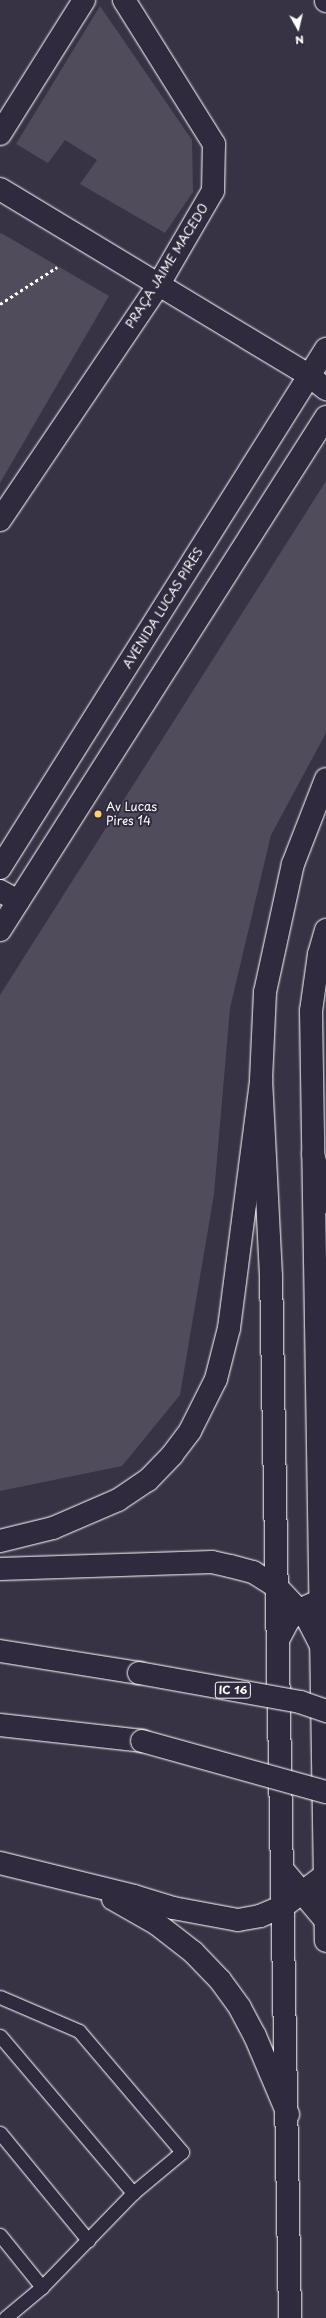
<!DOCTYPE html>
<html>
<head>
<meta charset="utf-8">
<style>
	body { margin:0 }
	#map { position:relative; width:326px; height:2318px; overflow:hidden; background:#373345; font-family:"Playpen Sans",sans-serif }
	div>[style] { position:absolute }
	.green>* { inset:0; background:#514c5c }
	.path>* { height:2.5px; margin-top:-1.25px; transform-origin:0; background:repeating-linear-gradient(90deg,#fff 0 3px,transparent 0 6px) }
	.roads { filter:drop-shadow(0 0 1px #fff) drop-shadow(0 0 1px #fff) }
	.service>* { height:13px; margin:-6.5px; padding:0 6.5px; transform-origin:6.5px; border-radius:6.5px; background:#2f2a3d }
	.minor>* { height:22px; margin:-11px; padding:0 11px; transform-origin:11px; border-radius:11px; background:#2f2a3d }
	.secondary>* { height:22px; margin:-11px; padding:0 11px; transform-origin:11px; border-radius:11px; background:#2f2a3d }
	.trunk>* { height:22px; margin:-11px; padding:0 11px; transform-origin:11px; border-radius:11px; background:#2f2a3d }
	.bridges { filter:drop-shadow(0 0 1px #fff) drop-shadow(0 0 1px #fff) }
	.trunk-bridge>* { height:22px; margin:-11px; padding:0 11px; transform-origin:11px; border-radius:11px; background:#2f2a3d }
	.dots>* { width:11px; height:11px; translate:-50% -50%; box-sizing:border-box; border:2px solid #2f2a3d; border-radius:50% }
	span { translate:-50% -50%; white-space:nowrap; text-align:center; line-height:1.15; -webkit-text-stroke:4px #2f2a3d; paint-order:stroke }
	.shield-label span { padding:1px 3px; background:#2f2a3d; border:1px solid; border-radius:3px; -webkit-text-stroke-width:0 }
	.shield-label { font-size:11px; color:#fff; font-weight:700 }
	.street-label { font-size:12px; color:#fff }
	.poi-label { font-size:12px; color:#fff }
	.left { translate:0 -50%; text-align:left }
	.north { position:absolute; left:278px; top:8px; width:40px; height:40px; -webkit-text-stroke:3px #2f2a3d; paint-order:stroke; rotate:172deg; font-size:11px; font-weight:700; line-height:16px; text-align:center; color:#fff }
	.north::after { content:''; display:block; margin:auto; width:14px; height:18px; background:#fff; clip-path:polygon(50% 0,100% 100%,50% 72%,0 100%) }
</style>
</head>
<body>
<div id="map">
	<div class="green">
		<i style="clip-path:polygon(100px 6px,192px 140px,193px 192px,165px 233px,80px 184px,97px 160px,65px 140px,48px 163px,16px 144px)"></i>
		<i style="clip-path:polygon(1px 233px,109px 296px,0 483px,0 234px)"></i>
		<i style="clip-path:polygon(326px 481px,326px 733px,271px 835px,230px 1008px,214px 1194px,180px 1395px,122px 1466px,0 1491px,0 995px)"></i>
	</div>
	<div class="path">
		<i style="left:0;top:304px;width:68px;rotate:-33deg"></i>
	</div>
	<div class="roads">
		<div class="service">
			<i style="left:0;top:1997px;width:86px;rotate:23.3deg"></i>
			<i style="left:79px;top:2031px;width:159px;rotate:49.6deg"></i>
			<i style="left:182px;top:2152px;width:64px;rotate:140.1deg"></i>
			<i style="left:133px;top:2193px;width:131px;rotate:134.1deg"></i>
			<i style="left:42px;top:2287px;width:48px;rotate:140deg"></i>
			<i style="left:0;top:2036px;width:206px;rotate:49.7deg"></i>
			<i style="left:0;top:2133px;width:139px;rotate:50.6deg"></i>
			<i style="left:0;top:2235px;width:67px;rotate:51.1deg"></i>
		</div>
		<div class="minor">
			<i style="left:326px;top:0;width:1px;rotate:90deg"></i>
			<i style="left:0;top:134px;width:158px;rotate:-57.9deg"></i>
			<i style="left:0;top:189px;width:360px;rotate:31.1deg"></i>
			<i style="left:308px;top:375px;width:23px;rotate:38deg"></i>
			<i style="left:0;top:520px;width:285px;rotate:-56deg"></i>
			<i style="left:159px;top:284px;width:108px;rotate:-59.9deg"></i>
			<i style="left:213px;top:191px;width:47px;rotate:-88.8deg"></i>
			<i style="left:214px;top:144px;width:170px;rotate:-122deg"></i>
			<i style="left:0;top:868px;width:613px;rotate:-57.87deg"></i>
			<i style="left:0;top:891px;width:21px;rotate:29deg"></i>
			<i style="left:0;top:930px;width:608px;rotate:-57.56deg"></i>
		</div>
		<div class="secondary">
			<i style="left:326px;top:930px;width:25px;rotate:106deg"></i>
			<i style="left:319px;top:954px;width:58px;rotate:98deg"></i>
			<i style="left:311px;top:1011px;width:930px;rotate:89.08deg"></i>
			<i style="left:290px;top:2318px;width:1042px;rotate:-91.04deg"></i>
			<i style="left:271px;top:1276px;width:196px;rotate:-92.9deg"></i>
			<i style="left:261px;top:1080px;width:88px;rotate:-87.4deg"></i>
			<i style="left:265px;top:992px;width:131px;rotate:-77.7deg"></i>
			<i style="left:293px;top:864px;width:91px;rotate:-68.8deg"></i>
		</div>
		<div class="trunk">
			<i style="left:313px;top:1154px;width:50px;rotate:74.8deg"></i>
			<i style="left:0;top:1541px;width:55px;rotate:-13.8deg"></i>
			<i style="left:53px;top:1528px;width:71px;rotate:-23.3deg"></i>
			<i style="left:118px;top:1500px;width:36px;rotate:-34deg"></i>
			<i style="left:148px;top:1480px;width:35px;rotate:-46deg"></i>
			<i style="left:172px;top:1455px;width:30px;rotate:-53deg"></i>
			<i style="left:190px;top:1431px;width:58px;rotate:-63.4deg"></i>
			<i style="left:216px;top:1379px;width:53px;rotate:-75.7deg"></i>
			<i style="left:229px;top:1328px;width:250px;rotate:-82.6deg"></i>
			<i style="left:0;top:1569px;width:212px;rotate:-1.9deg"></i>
			<i style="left:212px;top:1562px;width:18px;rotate:13deg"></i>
			<i style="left:230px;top:1566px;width:24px;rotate:15deg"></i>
			<i style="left:253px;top:1572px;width:28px;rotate:32deg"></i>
			<i style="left:277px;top:1587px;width:45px;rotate:46.8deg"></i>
			<i style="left:308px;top:1620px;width:28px;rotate:63deg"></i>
			<i style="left:278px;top:1640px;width:21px;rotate:-62deg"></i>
			<i style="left:288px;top:1621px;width:16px;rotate:-45deg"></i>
			<i style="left:299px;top:1610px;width:30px;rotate:-24deg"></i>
			<i style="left:0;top:1651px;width:141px;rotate:9deg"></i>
			<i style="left:0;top:1725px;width:143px;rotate:6.4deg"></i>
			<i style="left:0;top:1863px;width:138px;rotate:13.8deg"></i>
			<i style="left:134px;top:1896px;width:41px;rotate:17.1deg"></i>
			<i style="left:173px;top:1908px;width:66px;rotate:10.5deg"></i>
			<i style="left:238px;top:1920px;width:22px;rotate:-10deg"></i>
			<i style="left:260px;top:1916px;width:26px;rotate:-23deg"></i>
			<i style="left:284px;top:1906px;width:51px;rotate:-37.1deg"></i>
			<i style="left:283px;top:1870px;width:67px;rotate:49.9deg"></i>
			<i style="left:113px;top:1899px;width:51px;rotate:29.6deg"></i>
			<i style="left:157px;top:1924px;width:46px;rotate:37.9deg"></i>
			<i style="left:193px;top:1952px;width:39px;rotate:46deg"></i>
			<i style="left:220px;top:1980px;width:34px;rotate:54deg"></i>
			<i style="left:240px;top:2008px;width:32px;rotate:62deg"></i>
			<i style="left:255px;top:2036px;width:85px;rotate:67.1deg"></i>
		</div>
	</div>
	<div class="bridges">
		<div class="trunk-bridge">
			<i style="left:139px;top:1673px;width:164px;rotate:10.2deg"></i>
			<i style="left:300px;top:1702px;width:28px;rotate:19deg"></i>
			<i style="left:142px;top:1741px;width:191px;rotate:15.5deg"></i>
		</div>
	</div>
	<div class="dots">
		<i style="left:98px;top:814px;background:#ffd166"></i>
	</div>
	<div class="shield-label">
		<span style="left:233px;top:1690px">IC 16</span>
	</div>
	<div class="street-label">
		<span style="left:167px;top:266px;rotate:-58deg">PRAÇA JAIME MACEDO</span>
		<span style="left:163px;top:608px;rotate:-58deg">AVENIDA LUCAS PIRES</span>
	</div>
	<div class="poi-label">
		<span class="left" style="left:106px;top:814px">Av Lucas<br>Pires 14</span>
	</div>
	<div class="north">N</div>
</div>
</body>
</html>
